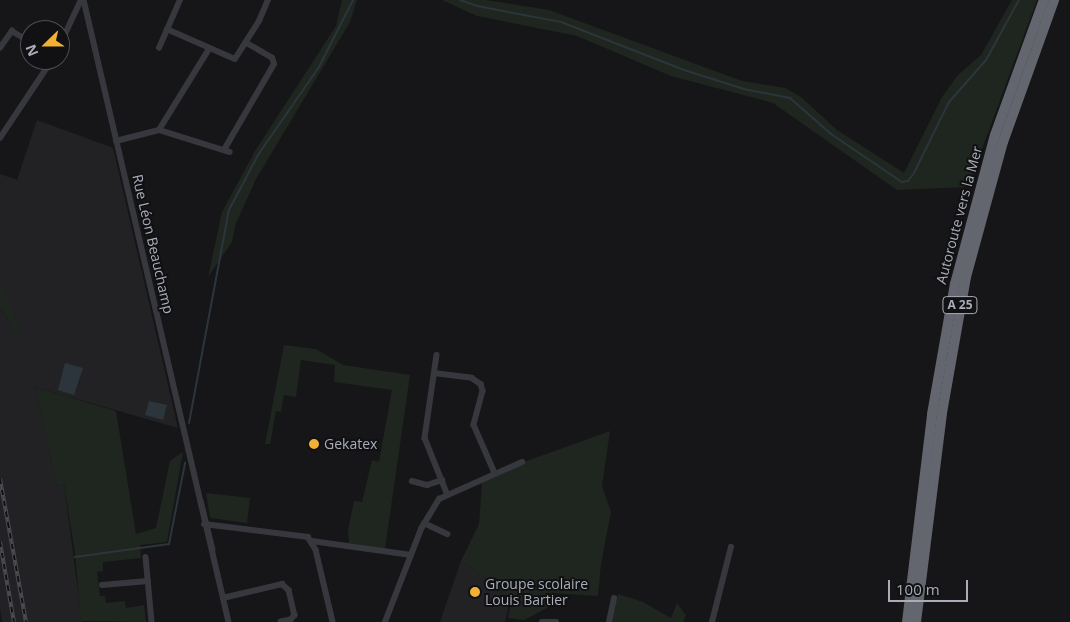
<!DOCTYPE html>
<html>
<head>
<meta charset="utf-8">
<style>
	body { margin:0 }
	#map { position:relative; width:1070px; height:622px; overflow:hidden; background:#161618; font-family:"Open Sans",sans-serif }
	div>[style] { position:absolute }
	.built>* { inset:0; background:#222225 }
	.green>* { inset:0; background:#1e261f }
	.water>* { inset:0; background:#2c353c }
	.stream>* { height:2px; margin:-1px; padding:0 1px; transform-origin:1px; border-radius:1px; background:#2c353c }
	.street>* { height:5.5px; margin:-2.75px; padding:0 2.75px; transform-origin:2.75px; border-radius:2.75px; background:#37383d }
	.highway>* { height:10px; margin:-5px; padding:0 5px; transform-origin:5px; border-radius:5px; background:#63666e }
	.rail>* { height:4px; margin-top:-2px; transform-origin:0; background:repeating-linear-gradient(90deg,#111113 0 5.5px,#4a4c52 0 11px); box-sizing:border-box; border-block:1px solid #4a4c52 }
	.dots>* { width:14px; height:14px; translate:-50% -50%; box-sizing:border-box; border:2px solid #111113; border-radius:50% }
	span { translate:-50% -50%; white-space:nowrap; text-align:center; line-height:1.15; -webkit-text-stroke:4px #111113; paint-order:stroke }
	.shield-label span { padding:1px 4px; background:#111113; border:1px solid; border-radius:4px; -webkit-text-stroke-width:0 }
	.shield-label { font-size:12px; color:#a8adb8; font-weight:700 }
	.street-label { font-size:14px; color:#a8adb8 }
	.poi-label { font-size:14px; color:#a8adb8 }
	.left { translate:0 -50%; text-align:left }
	.north { position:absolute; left:20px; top:20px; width:50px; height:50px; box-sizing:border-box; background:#111113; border:1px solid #4d4f55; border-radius:50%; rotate:248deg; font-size:14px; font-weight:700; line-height:20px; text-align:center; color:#a8adb8 }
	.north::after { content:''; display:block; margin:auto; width:18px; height:22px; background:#f2b134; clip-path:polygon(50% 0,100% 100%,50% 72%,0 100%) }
	.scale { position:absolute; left:888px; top:580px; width:80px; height:22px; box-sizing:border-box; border:2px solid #a8adb8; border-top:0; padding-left:6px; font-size:15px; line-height:18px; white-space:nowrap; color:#a8adb8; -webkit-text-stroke:4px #111113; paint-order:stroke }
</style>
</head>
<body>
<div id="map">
	<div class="built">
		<i style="clip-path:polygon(37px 120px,113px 148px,178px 428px,35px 387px,57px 487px,64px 484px,82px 622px,2px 622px,0 608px,0 307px,23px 341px,0 281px,0 174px,17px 180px)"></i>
		<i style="clip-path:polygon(461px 561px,501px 589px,502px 602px,509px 604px,505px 622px,440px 622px)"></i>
	</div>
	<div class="green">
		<i style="clip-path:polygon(342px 0,357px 0,350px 22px,256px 179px,236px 223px,232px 242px,208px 277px,222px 212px,255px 151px,336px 26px)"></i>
		<i style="clip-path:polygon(442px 0,486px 0,549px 10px,742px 81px,785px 88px,801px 97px,837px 130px,904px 173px,942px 97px,957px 76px,981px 55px,1012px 0,1037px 0,968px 187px,897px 190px,773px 103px,671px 76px,577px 36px,477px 16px)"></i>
		<i style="clip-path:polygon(0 281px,3px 287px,25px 344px,0 307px)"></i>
		<i style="clip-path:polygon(284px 345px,316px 349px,343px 365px,410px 375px,385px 549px,349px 543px,348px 531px,354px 501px,362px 502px,372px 460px,379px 462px,392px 390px,334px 382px,335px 365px,301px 360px,296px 397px,284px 395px,281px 412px,276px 411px,270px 444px,265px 444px)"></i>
		<i style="clip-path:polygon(35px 387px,116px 411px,136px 534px,156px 528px,170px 461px,183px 452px,167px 542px,140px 545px,141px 558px,103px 562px,103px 571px,97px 572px,100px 596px,105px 596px,106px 603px,125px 601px,126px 608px,144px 605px,146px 622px,81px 621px,75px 553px,64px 484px,57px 487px)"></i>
		<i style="clip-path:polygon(610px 431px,602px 486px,611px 512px,601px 564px,598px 596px,553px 593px,547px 608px,524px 620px,508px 618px,511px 603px,502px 596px,501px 589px,461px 561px,479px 524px,482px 483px,527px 461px)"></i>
		<i style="clip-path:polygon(206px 493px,250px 498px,247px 523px,210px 518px)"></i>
		<i style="clip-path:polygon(618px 594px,643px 602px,671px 618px,677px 603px,686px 615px,683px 622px,611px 622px)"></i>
	</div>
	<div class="water">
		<i style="clip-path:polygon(65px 363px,83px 368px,74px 395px,58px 390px)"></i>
		<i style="clip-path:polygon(149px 401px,167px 405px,163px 420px,145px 415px)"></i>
	</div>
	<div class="stream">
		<i style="left:460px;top:0;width:18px;rotate:19deg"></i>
		<i style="left:477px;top:6px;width:86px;rotate:10.8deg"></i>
		<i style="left:561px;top:22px;width:132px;rotate:21.3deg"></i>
		<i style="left:684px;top:70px;width:63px;rotate:17.6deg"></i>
		<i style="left:744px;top:89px;width:47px;rotate:11.1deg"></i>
		<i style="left:790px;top:98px;width:55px;rotate:41.3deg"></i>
		<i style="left:831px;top:134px;width:86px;rotate:34.1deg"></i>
		<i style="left:902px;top:182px;width:6px;rotate:-9deg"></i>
		<i style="left:908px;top:181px;width:10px;rotate:-53deg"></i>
		<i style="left:914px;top:173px;width:79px;rotate:-63.8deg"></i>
		<i style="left:949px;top:102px;width:56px;rotate:-48.6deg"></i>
		<i style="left:986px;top:60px;width:68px;rotate:-61.2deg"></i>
		<i style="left:189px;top:423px;width:217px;rotate:-79.4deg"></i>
		<i style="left:229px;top:210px;width:62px;rotate:-62.2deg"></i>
		<i style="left:258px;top:155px;width:107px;rotate:-55.3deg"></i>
		<i style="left:319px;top:67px;width:75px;rotate:-63.1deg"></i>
		<i style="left:75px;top:557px;width:95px;rotate:-7.9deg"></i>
		<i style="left:169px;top:544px;width:83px;rotate:-78.8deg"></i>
	</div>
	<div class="street">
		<i style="left:84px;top:0;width:639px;rotate:76.88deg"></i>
		<i style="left:167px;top:29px;width:74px;rotate:23.8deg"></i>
		<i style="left:235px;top:59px;width:45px;rotate:-57.7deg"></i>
		<i style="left:259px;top:21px;width:23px;rotate:-67deg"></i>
		<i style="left:60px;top:45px;width:50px;rotate:-65deg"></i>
		<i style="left:0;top:48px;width:21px;rotate:-55deg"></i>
		<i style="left:12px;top:31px;width:21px;rotate:31deg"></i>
		<i style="left:159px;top:48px;width:52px;rotate:-66.4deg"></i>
		<i style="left:159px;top:130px;width:95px;rotate:-58.3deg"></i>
		<i style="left:0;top:138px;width:94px;rotate:-56.3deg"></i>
		<i style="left:116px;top:141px;width:44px;rotate:-14.3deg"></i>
		<i style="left:159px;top:130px;width:74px;rotate:17.2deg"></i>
		<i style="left:224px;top:150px;width:99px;rotate:-59.8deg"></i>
		<i style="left:274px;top:64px;width:6px;rotate:-108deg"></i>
		<i style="left:272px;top:58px;width:30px;rotate:-150deg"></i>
		<i style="left:437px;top:355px;width:84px;rotate:98.2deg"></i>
		<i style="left:425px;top:438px;width:59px;rotate:68.2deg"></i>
		<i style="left:434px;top:373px;width:38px;rotate:7deg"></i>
		<i style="left:472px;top:378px;width:11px;rotate:34deg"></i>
		<i style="left:481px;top:384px;width:7px;rotate:74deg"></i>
		<i style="left:483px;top:391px;width:35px;rotate:105deg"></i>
		<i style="left:474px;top:425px;width:52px;rotate:66.4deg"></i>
		<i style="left:412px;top:481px;width:16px;rotate:15deg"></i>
		<i style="left:427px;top:485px;width:16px;rotate:-18deg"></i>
		<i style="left:201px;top:501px;width:50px;rotate:76.2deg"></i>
		<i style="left:424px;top:523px;width:26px;rotate:25deg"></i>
		<i style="left:204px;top:524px;width:105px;rotate:7.1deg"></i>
		<i style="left:308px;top:537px;width:15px;rotate:58deg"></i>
		<i style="left:316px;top:550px;width:74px;rotate:76.7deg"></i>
		<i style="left:312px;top:541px;width:100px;rotate:8deg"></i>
		<i style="left:146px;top:557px;width:65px;rotate:84.7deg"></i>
		<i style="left:102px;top:585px;width:46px;rotate:-5deg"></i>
		<i style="left:223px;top:598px;width:61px;rotate:-13.3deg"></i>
		<i style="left:282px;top:584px;width:9px;rotate:41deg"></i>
		<i style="left:289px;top:590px;width:26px;rotate:77deg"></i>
		<i style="left:295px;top:615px;width:6px;rotate:129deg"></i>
		<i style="left:291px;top:620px;width:10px;rotate:169deg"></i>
		<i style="left:385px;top:622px;width:100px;rotate:-68.8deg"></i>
		<i style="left:421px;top:529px;width:35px;rotate:-59deg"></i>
		<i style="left:439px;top:499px;width:91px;rotate:-24deg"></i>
		<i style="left:542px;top:622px;width:14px"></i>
		<i style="left:609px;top:622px;width:24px;rotate:-78deg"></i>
		<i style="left:712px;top:622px;width:77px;rotate:-75.8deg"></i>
	</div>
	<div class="highway">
		<i style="left:907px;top:622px;width:209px;rotate:-83.1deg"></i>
		<i style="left:932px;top:414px;width:132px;rotate:-80deg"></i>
		<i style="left:955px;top:284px;width:154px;rotate:-75deg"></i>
		<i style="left:995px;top:135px;width:144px;rotate:-70.1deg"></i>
		<i style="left:916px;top:622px;width:211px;rotate:-82.9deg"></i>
		<i style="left:942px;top:413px;width:138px;rotate:-80deg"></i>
		<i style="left:966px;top:277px;width:140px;rotate:-74.7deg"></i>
		<i style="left:1003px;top:142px;width:151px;rotate:-70.2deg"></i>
	</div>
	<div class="rail">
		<i style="left:0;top:479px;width:145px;rotate:79.7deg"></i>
		<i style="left:0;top:542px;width:81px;rotate:80.1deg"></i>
	</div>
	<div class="dots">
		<i style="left:314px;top:444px;background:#f2b134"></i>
		<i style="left:475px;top:592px;background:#f2b134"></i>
	</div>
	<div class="shield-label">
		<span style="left:960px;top:305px">A 25</span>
	</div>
	<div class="street-label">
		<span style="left:959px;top:215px;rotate:-75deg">Autoroute vers la Mer</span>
		<span style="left:153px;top:244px;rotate:77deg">Rue Léon Beauchamp</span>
	</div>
	<div class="poi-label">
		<span class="left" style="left:324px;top:444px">Gekatex</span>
		<span class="left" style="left:485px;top:592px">Groupe scolaire<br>Louis Bartier</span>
	</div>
	<div class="north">N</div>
	<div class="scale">100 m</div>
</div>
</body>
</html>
